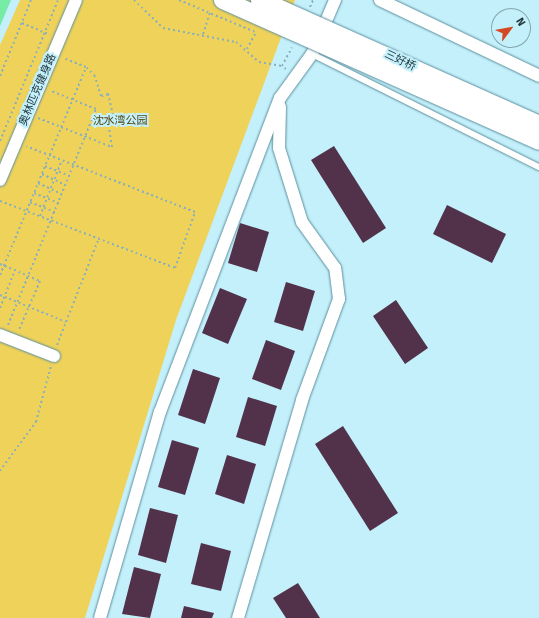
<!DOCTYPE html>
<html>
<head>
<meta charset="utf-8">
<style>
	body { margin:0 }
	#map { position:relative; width:539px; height:618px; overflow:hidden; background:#c4f0fb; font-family:"Fira Sans","Noto Sans SC",sans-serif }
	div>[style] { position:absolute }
	.green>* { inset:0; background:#efd25a }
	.water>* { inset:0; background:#76eba6 }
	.building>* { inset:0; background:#52324b }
	.path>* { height:2px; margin-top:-1px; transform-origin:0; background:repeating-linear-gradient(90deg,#8cb0ba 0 2px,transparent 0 5px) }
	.roads { filter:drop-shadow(0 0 1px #5b8f9d) drop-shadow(0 0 1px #5b8f9d) }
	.service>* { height:6px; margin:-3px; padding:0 3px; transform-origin:3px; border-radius:3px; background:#fff }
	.minor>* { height:12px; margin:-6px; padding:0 6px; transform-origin:6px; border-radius:6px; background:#fff }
	.bridges { filter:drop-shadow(0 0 1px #5b8f9d) drop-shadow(0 0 1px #5b8f9d) }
	.secondary-bridge>* { height:18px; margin:-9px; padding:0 9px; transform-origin:9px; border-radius:9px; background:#fff }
	span { translate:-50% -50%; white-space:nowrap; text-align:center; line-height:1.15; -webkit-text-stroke:4px #c4f0fb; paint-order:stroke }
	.street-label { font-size:11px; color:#23393f }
	.park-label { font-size:11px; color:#504410 }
	.north { position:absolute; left:491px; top:8px; width:40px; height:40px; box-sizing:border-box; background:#c4f0fb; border:1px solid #84a7b0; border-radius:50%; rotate:58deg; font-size:11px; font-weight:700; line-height:16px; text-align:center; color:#23393f }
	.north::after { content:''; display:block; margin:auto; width:14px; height:18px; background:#d24924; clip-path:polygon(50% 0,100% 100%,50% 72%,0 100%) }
</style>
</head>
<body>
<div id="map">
	<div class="green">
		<i style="clip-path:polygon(20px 0,295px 0,176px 320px,85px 618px,0 618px,0 45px)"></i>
	</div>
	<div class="water">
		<i style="clip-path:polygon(0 0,11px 0,0 26px)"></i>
	</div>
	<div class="building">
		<i style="clip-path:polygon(334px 146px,386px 228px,363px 243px,311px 160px)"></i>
		<i style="clip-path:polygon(447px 205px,506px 234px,492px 263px,433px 234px)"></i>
		<i style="clip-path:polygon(240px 223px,269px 232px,257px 272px,228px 263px)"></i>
		<i style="clip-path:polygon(286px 282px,315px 291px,303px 331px,274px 322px)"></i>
		<i style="clip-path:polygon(220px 288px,247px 299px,228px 344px,202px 333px)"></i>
		<i style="clip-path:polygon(396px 300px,428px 348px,405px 364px,373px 316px)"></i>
		<i style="clip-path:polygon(266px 340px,295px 351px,281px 390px,252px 379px)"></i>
		<i style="clip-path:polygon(193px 369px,220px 378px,205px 424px,178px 415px)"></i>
		<i style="clip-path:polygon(248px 397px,277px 406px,265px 446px,236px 437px)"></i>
		<i style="clip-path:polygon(343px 426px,398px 513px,370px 531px,315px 444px)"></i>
		<i style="clip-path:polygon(172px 440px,199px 448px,185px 495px,158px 487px)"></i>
		<i style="clip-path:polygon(227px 455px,256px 464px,244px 504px,215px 494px)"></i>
		<i style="clip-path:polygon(150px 508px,178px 515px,166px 563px,138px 555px)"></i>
		<i style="clip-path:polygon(201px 543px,231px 551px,221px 591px,191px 584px)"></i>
		<i style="clip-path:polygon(134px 567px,161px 574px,150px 618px,122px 614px)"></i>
		<i style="clip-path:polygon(298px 583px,320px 618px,286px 618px,273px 598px)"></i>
		<i style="clip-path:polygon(184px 606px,214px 613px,212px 618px,181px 618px)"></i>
	</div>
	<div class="path">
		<i style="left:134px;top:0;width:40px;rotate:44deg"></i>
		<i style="left:163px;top:28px;width:74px;rotate:10.9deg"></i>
		<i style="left:236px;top:42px;width:30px;rotate:41deg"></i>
		<i style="left:259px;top:62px;width:23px;rotate:10deg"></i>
		<i style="left:179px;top:0;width:82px;rotate:22.8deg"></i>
		<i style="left:310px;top:7px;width:8px;rotate:-67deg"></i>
		<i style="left:22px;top:23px;width:30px;rotate:23deg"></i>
		<i style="left:203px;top:34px;width:23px;rotate:-72deg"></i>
		<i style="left:247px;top:49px;width:19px;rotate:-62deg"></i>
		<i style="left:286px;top:69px;width:5px;rotate:-143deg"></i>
		<i style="left:282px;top:66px;width:21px;rotate:-62deg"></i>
		<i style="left:0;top:76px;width:82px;rotate:-67.8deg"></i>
		<i style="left:38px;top:118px;width:79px;rotate:21.4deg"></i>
		<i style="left:112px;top:147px;width:30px;rotate:-99deg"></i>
		<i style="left:107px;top:117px;width:6px;rotate:-18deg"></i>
		<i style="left:113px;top:115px;width:22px;rotate:-103deg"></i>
		<i style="left:108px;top:94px;width:7px;rotate:164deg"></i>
		<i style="left:101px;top:96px;width:21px;rotate:-107deg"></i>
		<i style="left:95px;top:76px;width:13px;rotate:-135deg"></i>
		<i style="left:0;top:141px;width:152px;rotate:-67.6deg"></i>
		<i style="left:45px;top:166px;width:27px;rotate:22deg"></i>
		<i style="left:42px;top:174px;width:26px;rotate:25deg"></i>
		<i style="left:38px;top:183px;width:26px;rotate:25deg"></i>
		<i style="left:34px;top:193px;width:27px;rotate:22deg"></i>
		<i style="left:0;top:201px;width:187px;rotate:20.9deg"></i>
		<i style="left:175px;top:268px;width:59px;rotate:-70.3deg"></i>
		<i style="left:195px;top:212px;width:181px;rotate:-158.7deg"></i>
		<i style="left:30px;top:202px;width:27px;rotate:22deg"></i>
		<i style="left:40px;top:216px;width:60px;rotate:-68.6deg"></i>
		<i style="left:0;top:264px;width:43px;rotate:23deg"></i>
		<i style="left:40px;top:281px;width:53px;rotate:113.2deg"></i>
		<i style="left:0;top:275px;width:225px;rotate:-67.5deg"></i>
		<i style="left:86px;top:67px;width:24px;rotate:-158deg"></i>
		<i style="left:0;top:295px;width:71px;rotate:22.2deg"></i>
		<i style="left:0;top:308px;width:41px;rotate:-68.5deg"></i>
		<i style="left:8px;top:325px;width:233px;rotate:-67.8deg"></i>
		<i style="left:96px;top:109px;width:48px;rotate:-158.2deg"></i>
		<i style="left:57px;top:345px;width:115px;rotate:-68.6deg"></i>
		<i style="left:0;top:471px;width:61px;rotate:-53.7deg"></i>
		<i style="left:36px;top:422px;width:58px;rotate:-75deg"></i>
	</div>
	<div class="roads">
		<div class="service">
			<i style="left:312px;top:54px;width:254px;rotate:26.5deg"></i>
		</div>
		<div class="minor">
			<i style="left:380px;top:0;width:176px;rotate:25.5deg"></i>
			<i style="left:0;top:180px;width:195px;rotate:-67.1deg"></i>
			<i style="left:0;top:335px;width:58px;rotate:21.3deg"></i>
			<i style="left:100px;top:618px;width:215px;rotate:-73.8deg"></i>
			<i style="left:160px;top:412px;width:336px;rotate:-69.1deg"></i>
			<i style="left:280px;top:98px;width:54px;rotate:-54deg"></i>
			<i style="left:312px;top:54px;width:59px;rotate:-66.9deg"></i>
			<i style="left:238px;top:618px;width:227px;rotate:-73.6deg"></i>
			<i style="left:302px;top:400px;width:108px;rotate:-69.9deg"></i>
			<i style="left:339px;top:299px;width:31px;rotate:-97deg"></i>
			<i style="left:335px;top:268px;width:57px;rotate:-125.7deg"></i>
			<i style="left:302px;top:222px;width:77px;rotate:-107.3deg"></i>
			<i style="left:279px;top:148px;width:41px;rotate:-88.6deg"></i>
		</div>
	</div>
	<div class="bridges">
		<div class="secondary-bridge">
			<i style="left:223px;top:0;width:346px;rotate:24deg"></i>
			<i style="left:260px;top:0;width:306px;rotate:24.1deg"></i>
		</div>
	</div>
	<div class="street-label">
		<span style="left:400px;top:61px;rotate:25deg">三好桥</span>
		<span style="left:38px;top:90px;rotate:-67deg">奥林匹克健身路</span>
	</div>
	<div class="park-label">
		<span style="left:120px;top:121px">沈水湾公园</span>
	</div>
	<div class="north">N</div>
</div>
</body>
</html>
